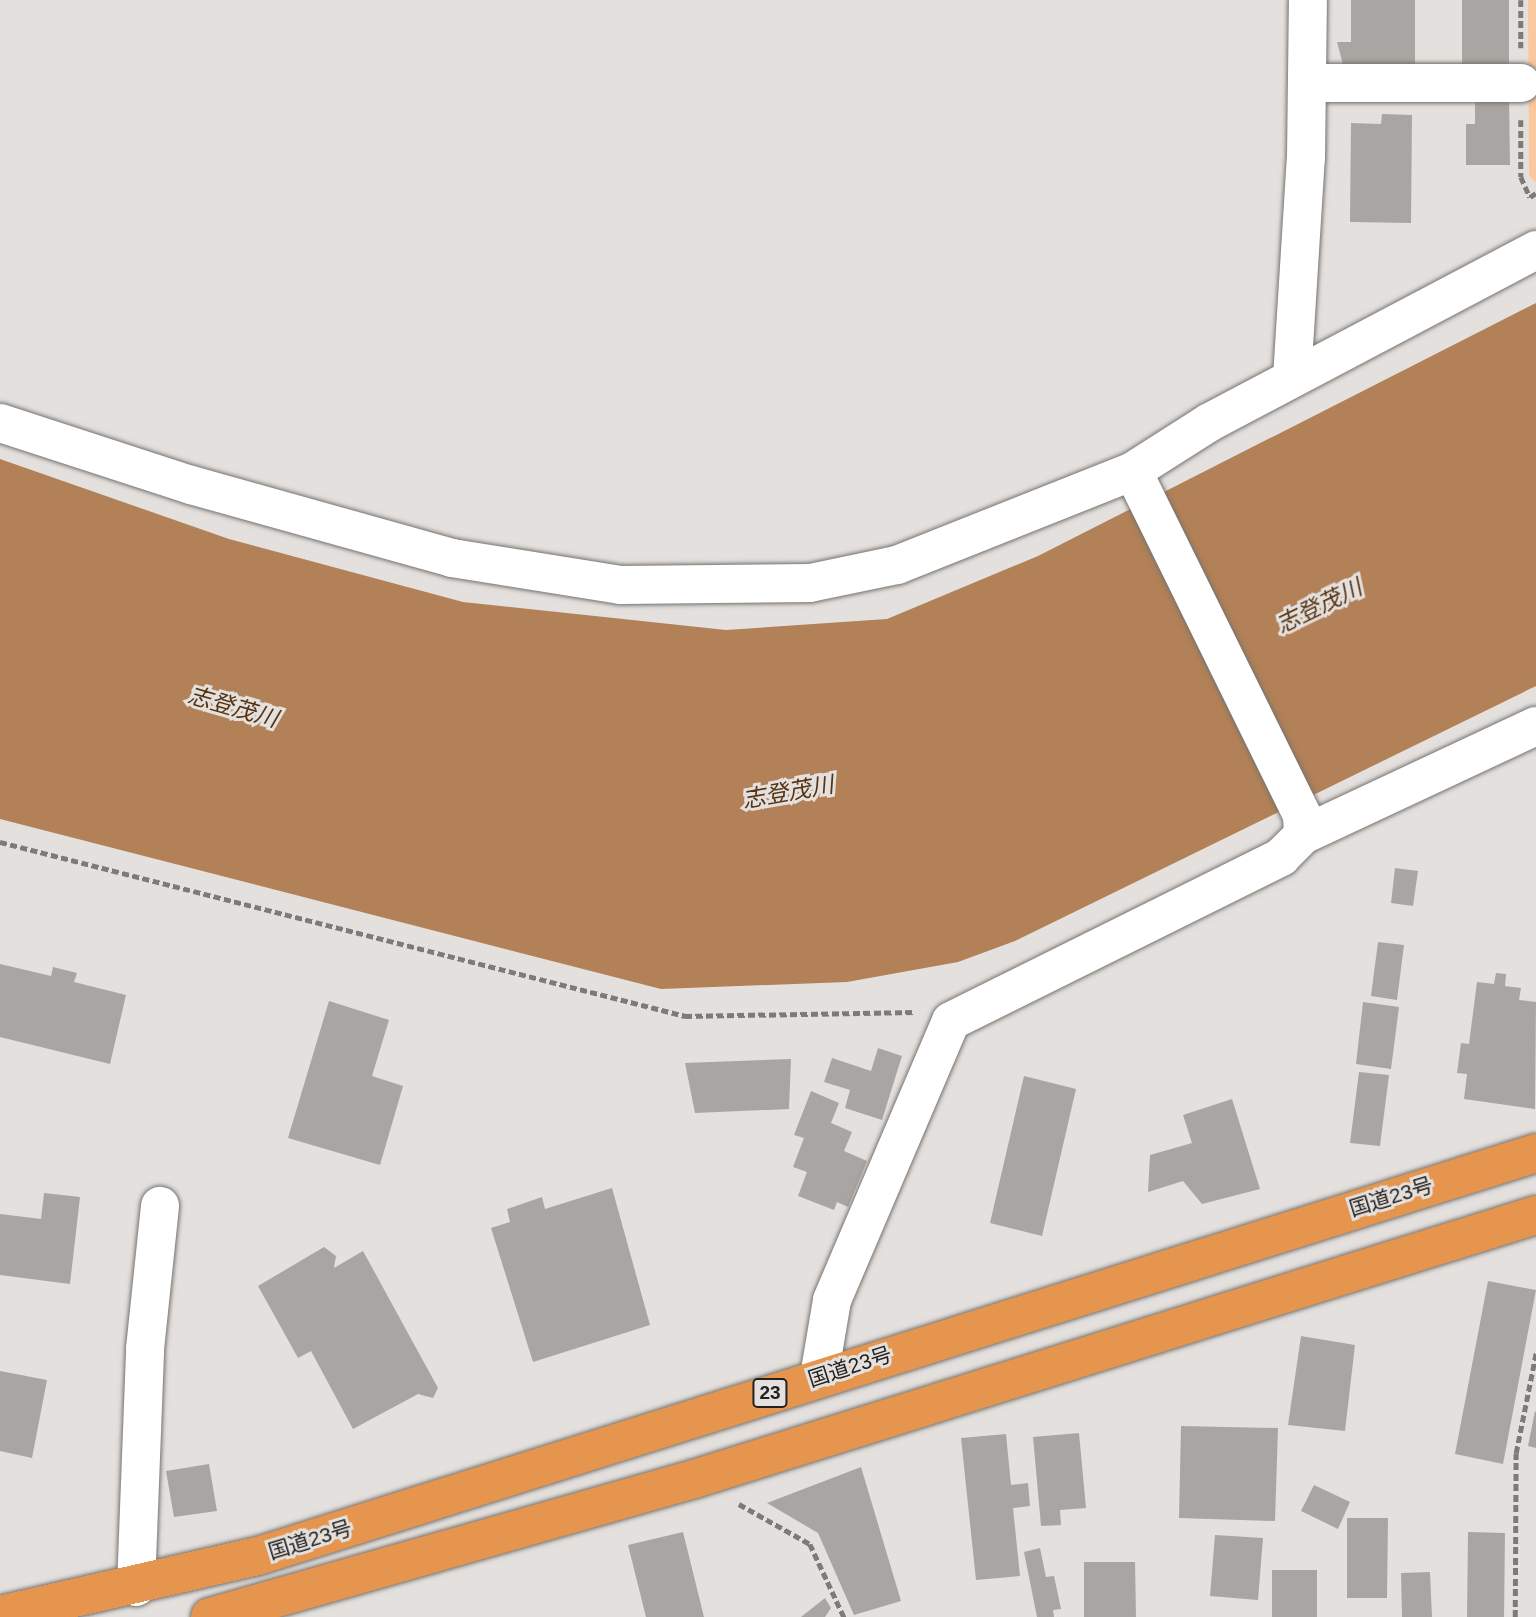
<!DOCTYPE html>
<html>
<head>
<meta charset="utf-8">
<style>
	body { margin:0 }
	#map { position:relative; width:1536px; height:1617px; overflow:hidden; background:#e4e0dd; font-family:Helvetica,"Noto Sans JP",sans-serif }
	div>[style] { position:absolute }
	.green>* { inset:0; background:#fac89f }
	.water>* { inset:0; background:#b28157 }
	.building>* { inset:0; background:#a9a5a2 }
	.path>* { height:4.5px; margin-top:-2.25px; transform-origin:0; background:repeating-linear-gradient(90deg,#7d7a78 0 7px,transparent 0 10.5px) }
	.roads { filter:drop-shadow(0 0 2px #767370) drop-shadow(0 0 2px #767370) }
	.street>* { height:38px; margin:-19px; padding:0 19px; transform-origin:19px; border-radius:19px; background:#fff }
	.highway>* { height:38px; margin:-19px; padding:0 19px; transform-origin:19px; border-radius:19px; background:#e5954e }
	span { translate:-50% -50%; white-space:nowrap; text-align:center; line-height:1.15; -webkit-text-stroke:6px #e4e0dd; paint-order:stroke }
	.shield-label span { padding:2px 5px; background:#e4e0dd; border:2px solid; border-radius:5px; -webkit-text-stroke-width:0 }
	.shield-label { font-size:19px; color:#232120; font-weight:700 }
	.street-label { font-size:21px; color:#232120 }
	.water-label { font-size:23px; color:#563313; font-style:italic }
</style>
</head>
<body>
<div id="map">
	<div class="green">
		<i style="clip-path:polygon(1528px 0,1536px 0,1536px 182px,1529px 176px)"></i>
	</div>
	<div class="water">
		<i style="clip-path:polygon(1536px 303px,1536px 686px,1015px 941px,958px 962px,847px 982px,661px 989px,0 819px,0 459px,229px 539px,463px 602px,726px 630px,887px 619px,1038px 556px)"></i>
	</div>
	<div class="building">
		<i style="clip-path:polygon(1351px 0,1415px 0,1415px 72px,1345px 72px,1337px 42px,1351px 42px)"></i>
		<i style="clip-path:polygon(1462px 0,1509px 0,1509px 72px,1462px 71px)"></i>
		<i style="clip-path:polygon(1475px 95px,1509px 95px,1510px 165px,1466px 165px,1466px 124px,1475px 124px)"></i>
		<i style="clip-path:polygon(1382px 114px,1412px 115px,1411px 223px,1350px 222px,1351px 123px,1381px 124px)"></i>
		<i style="clip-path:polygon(1395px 868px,1418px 871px,1413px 906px,1391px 903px)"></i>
		<i style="clip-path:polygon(1378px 942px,1404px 945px,1397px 1000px,1371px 996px)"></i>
		<i style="clip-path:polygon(0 964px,51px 976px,53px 967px,77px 973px,74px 982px,126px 995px,110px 1064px,0 1037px)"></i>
		<i style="clip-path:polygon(1496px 973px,1506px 974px,1505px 986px,1521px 988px,1519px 1000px,1536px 1002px,1535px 1109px,1464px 1099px,1467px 1074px,1457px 1073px,1461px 1043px,1469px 1044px,1477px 982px,1494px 984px)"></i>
		<i style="clip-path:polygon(329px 1001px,389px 1020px,372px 1076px,403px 1086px,380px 1165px,288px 1138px)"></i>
		<i style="clip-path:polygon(1363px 1002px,1399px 1007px,1391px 1069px,1356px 1064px)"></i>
		<i style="clip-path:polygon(878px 1048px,902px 1056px,882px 1120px,845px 1108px,850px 1090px,824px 1082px,832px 1058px,871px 1071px)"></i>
		<i style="clip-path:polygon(791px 1059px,789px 1109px,695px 1113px,685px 1063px)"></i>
		<i style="clip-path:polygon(1359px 1072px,1389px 1075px,1380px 1146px,1350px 1143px)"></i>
		<i style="clip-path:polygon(1024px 1076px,1076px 1089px,1042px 1236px,990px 1223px)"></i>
		<i style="clip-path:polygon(811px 1091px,839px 1103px,831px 1123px,852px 1132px,844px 1151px,867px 1161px,848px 1207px,837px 1202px,834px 1210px,798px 1196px,807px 1172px,793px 1167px,804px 1138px,794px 1135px)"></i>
		<i style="clip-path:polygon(1232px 1099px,1260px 1189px,1202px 1204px,1183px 1181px,1148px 1192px,1150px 1155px,1192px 1143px,1183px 1115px)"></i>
		<i style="clip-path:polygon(612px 1188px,650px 1325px,533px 1362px,491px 1228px,510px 1222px,507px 1209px,542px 1197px,545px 1209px)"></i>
		<i style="clip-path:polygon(44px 1193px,80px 1197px,70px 1284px,0 1275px,0 1214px,41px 1219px)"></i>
		<i style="clip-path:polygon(324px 1247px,336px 1256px,334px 1268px,363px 1251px,438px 1388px,433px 1398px,418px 1394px,353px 1429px,311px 1351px,298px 1358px,258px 1286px)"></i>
		<i style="clip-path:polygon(1488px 1281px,1536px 1290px,1503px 1464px,1455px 1454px)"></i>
		<i style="clip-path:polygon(1301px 1336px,1355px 1345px,1345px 1431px,1288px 1425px)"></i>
		<i style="clip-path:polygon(0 1371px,47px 1380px,32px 1458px,0 1451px)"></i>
		<i style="clip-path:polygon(1535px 1411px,1536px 1412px,1536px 1448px,1528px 1446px)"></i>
		<i style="clip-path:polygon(1181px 1426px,1278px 1428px,1275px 1521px,1179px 1518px)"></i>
		<i style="clip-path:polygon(1079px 1433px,1086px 1508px,1060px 1510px,1061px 1525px,1041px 1526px,1033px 1437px)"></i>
		<i style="clip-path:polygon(1006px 1434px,1011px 1485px,1028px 1483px,1030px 1506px,1013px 1508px,1020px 1576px,976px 1580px,961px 1438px)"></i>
		<i style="clip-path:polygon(209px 1464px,217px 1511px,174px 1517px,166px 1471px)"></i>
		<i style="clip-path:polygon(861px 1467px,901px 1601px,854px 1615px,818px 1533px,767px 1503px)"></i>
		<i style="clip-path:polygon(1314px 1485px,1350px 1502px,1338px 1529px,1301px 1511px)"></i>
		<i style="clip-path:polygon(1347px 1518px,1388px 1518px,1387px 1598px,1347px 1598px)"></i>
		<i style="clip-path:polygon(683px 1532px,704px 1617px,646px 1617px,628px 1545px)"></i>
		<i style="clip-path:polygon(1468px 1532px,1505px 1533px,1504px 1617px,1467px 1617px)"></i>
		<i style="clip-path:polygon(1215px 1535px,1263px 1538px,1258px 1600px,1210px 1596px)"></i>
		<i style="clip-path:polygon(1040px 1548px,1046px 1577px,1054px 1576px,1061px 1609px,1053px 1610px,1054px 1617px,1037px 1617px,1024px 1552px)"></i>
		<i style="clip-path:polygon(1084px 1562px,1135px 1562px,1136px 1617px,1084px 1617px)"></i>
		<i style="clip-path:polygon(1272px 1570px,1317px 1570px,1317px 1617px,1272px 1617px)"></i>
		<i style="clip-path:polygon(1430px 1572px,1432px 1617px,1402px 1617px,1401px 1573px)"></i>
		<i style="clip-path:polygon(825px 1598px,831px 1608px,825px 1617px,801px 1617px)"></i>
	</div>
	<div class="path">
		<i style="left:1521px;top:0;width:48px;rotate:90deg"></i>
		<i style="left:1521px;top:120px;width:57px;rotate:90deg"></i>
		<i style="left:1521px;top:177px;width:22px;rotate:66deg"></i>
		<i style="left:1530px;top:197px;width:7px;rotate:-34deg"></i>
		<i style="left:0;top:842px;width:707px;rotate:14.25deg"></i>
		<i style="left:685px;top:1016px;width:231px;rotate:-1deg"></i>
		<i style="left:739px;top:1504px;width:81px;rotate:29.4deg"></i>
		<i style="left:810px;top:1544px;width:81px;rotate:65deg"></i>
		<i style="left:1515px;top:1617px;width:164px;rotate:-89.7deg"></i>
		<i style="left:1516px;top:1453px;width:102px;rotate:-78.7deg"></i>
	</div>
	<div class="roads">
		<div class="street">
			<i style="left:1307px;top:83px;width:214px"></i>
			<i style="left:1292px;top:378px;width:220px;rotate:-86.4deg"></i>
			<i style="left:1306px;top:158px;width:158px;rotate:-89.3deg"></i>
			<i style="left:0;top:423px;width:201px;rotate:18deg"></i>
			<i style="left:191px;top:485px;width:271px;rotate:15.6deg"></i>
			<i style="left:452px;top:558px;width:171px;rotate:9.1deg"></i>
			<i style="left:621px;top:585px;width:189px;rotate:-0.6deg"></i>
			<i style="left:810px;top:583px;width:89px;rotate:-11.7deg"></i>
			<i style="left:897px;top:565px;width:254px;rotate:-21.7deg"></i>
			<i style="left:1303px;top:835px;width:257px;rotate:-25.1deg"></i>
			<i style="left:819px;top:1377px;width:78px;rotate:-80.4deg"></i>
			<i style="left:832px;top:1300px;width:303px;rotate:-66.9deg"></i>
			<i style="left:951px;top:1021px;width:369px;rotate:-26.4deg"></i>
			<i style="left:1281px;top:857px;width:31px;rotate:-45deg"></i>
			<i style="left:1303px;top:835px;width:20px;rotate:-93deg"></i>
			<i style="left:1302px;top:815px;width:383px;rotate:-116.2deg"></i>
			<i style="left:1133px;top:471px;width:91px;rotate:-32.5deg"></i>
			<i style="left:1210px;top:422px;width:369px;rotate:-27.8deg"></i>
			<i style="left:136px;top:1587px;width:238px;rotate:-87.8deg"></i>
			<i style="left:145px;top:1349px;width:144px;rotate:-84deg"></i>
		</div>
		<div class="highway">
			<i style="left:0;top:1615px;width:265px;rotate:-12.9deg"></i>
			<i style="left:258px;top:1556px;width:1340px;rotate:-17.5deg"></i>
			<i style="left:210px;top:1617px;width:503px;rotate:-15.91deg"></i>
			<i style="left:694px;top:1479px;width:882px;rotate:-17.41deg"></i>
		</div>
	</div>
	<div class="shield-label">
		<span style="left:770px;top:1393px">23</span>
	</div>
	<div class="street-label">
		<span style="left:1391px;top:1197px;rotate:-17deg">国道23号</span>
		<span style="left:850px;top:1367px;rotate:-18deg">国道23号</span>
		<span style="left:310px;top:1540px;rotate:-17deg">国道23号</span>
	</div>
	<div class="water-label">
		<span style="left:1319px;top:606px;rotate:-26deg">志登茂川</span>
		<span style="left:233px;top:707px;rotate:16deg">志登茂川</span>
		<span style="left:788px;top:792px;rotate:-10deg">志登茂川</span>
	</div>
</div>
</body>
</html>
